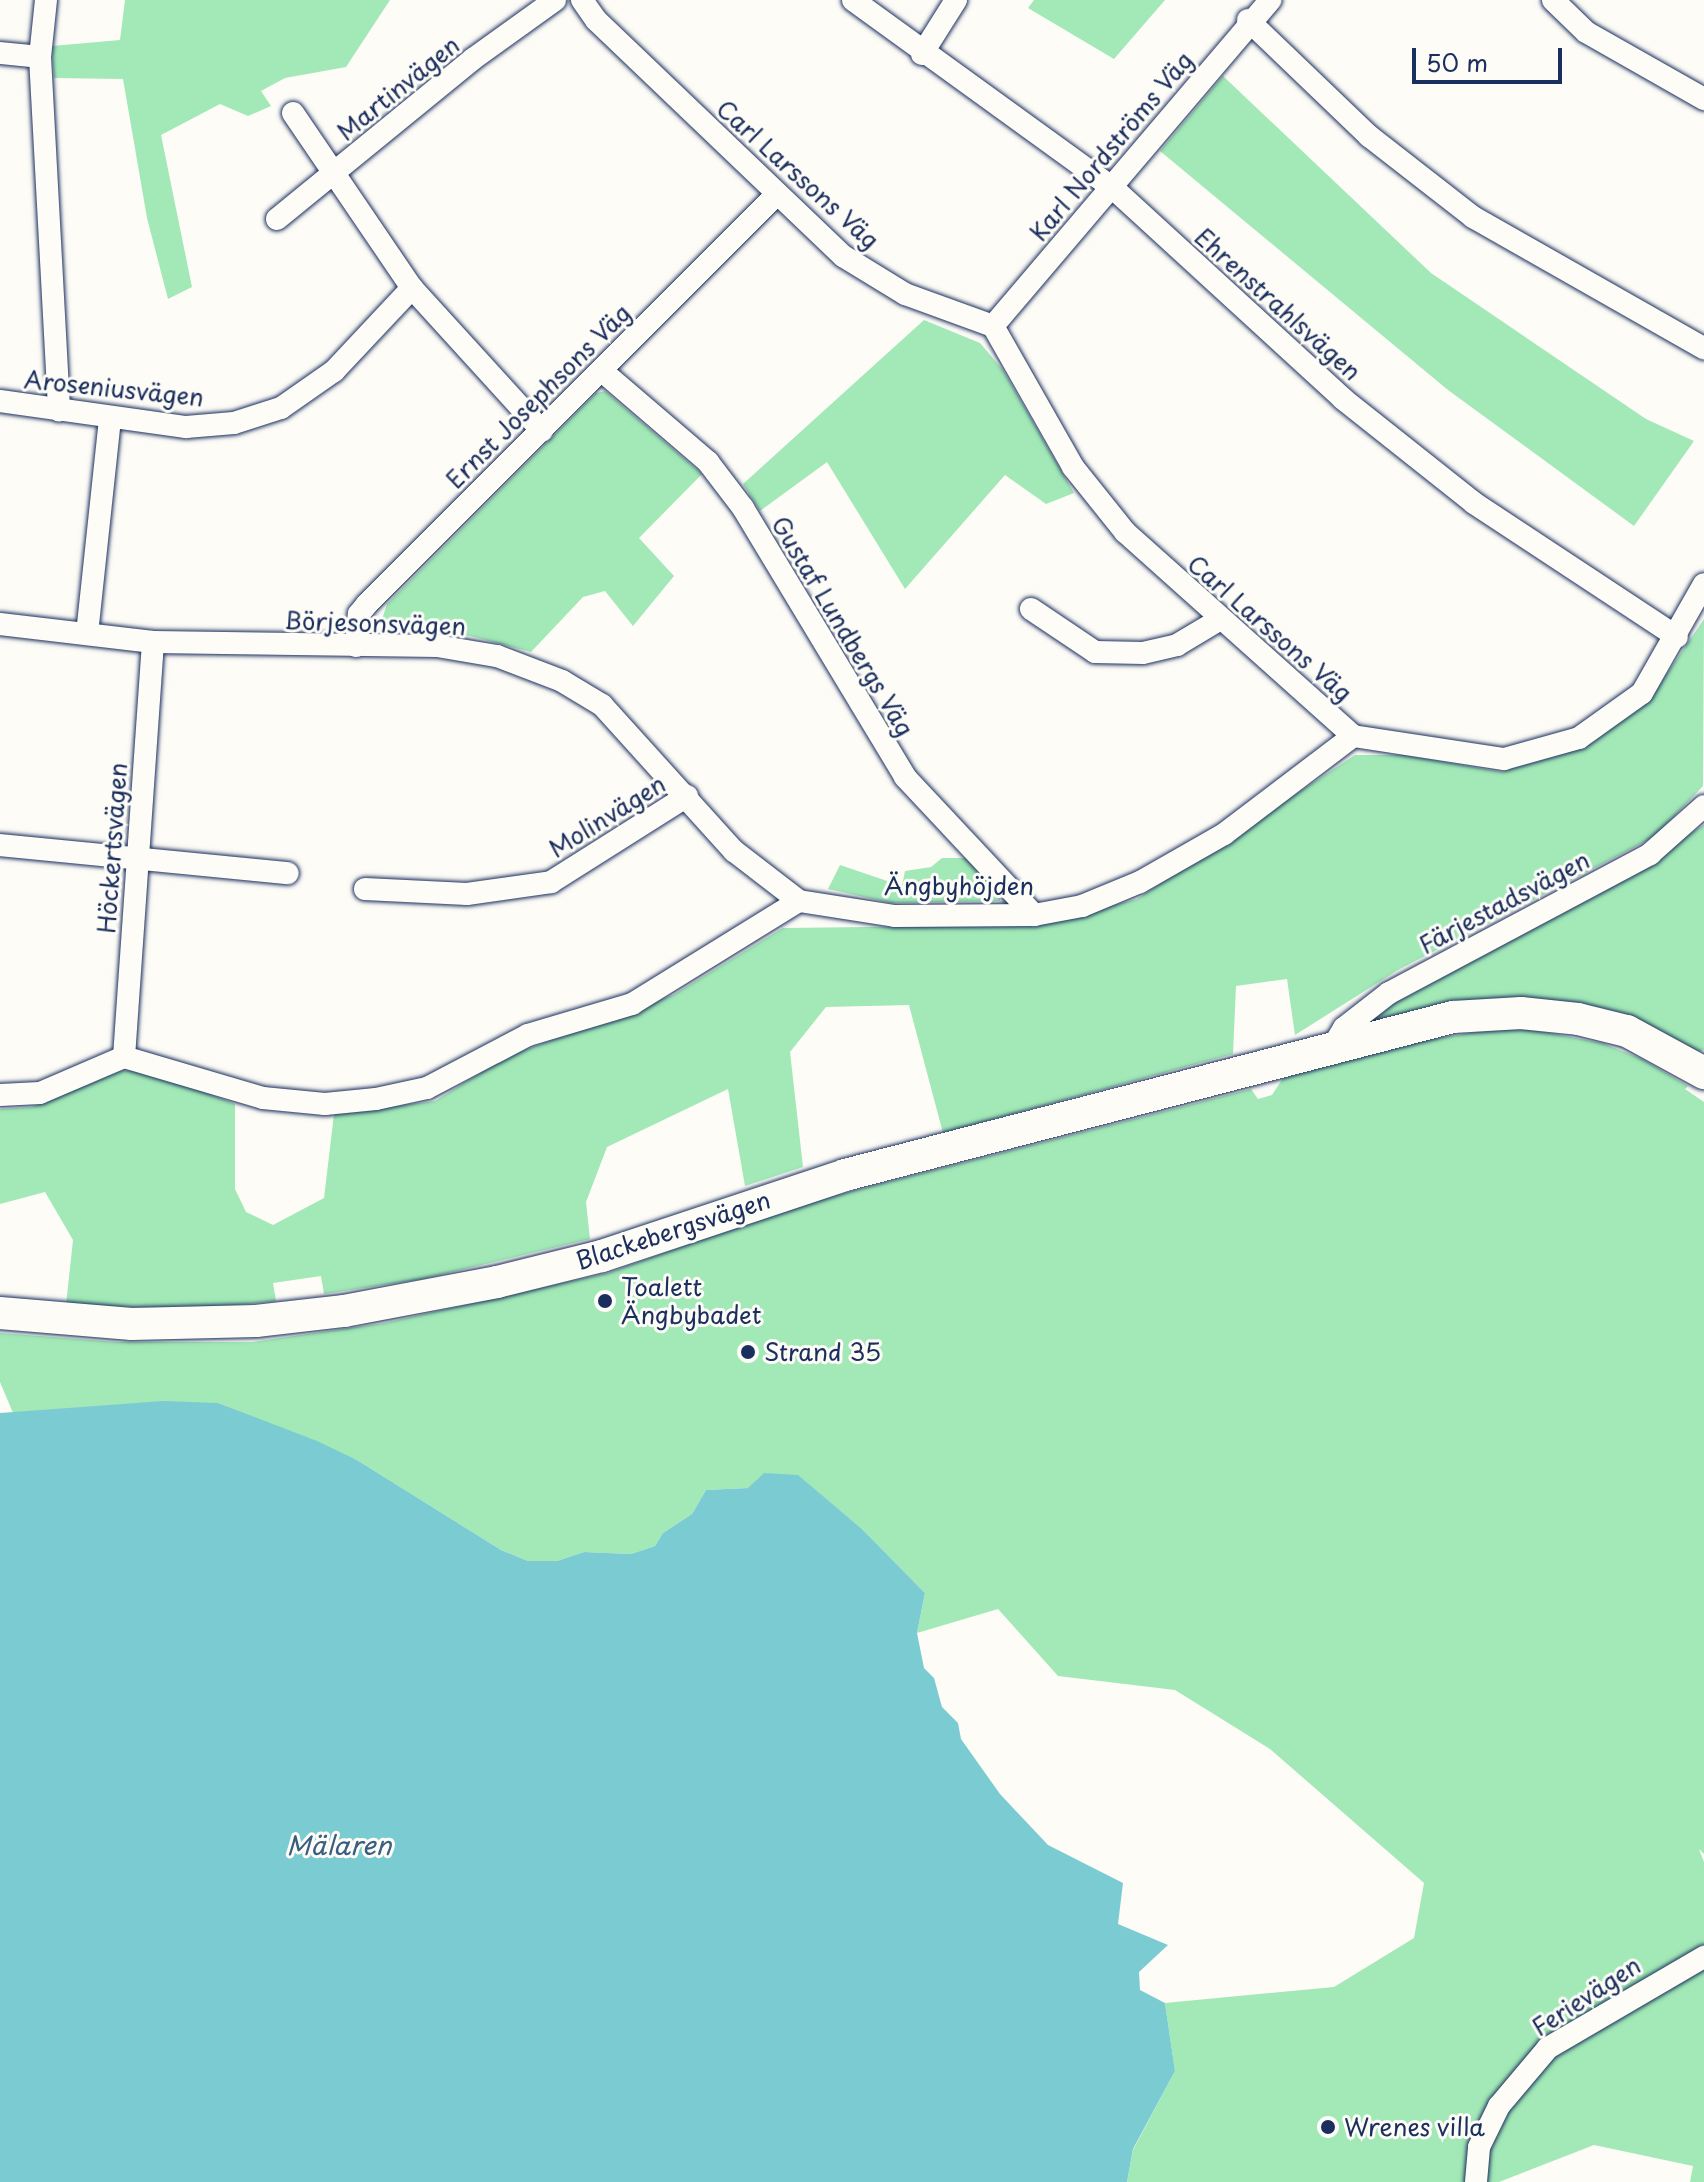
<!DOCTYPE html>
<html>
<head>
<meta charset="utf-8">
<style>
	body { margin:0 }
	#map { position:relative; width:1704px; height:2182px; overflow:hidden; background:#fdfcf7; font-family:"Playpen Sans",sans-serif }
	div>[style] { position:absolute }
	.green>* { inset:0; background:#a2e9b7 }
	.water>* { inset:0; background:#7bccd2 }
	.roads { filter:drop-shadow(0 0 2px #1b2f5e) drop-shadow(0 0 2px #1b2f5e) }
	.street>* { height:22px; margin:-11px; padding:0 11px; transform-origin:11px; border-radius:11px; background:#fdfcf7 }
	.secondary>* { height:32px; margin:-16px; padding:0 16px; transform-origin:16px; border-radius:16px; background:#fdfcf7 }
	.dots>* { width:22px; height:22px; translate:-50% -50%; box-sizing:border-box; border:4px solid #fdfcf7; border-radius:50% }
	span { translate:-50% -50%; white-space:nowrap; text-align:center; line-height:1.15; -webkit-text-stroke:6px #fdfcf7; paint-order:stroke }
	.street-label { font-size:24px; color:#1b2f5e }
	.poi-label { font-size:24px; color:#1b2f5e }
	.left { translate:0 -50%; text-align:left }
	.water-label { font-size:26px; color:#385e81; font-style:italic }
	.scale { position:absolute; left:1412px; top:48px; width:150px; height:36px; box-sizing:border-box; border:4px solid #1b2f5e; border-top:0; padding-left:10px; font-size:24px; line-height:28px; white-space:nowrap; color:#1b2f5e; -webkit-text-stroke:6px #fdfcf7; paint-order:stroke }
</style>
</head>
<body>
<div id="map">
	<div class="green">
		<i style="clip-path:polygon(125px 0,390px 0,346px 67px,285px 78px,261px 91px,271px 106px,248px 116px,220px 104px,161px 135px,192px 287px,168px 299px,147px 218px,123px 79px,54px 78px,52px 46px,120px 40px)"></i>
		<i style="clip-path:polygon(1034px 0,1165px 0,1114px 59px,1028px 8px)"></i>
		<i style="clip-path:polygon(1223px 76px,1431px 273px,1646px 419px,1694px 441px,1634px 526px,1448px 390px,1160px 151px)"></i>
		<i style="clip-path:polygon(924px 320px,980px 343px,1003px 370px,1074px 493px,1046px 504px,1005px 475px,905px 589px,827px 462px,760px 511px,743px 484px)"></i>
		<i style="clip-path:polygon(605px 391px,702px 474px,639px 538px,674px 576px,633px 626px,605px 591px,583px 597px,531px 652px,470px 636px,386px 630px,382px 619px,387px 604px,596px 393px)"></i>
		<i style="clip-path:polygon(1704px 619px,1703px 786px,1654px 837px,1398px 970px,1295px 1035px,1287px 979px,1236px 986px,1233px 1054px,943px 1133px,909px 1005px,826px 1007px,790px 1052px,803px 1167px,745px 1186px,728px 1089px,607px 1147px,586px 1202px,590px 1239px,423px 1279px,324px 1294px,321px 1276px,273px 1283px,276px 1301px,199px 1309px,66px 1305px,73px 1240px,45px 1192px,0 1204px,0 1109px,32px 1107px,112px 1072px,147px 1069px,235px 1104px,235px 1189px,246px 1212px,273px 1225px,324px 1198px,334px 1114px,435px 1101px,506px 1057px,673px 995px,783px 928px,1036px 925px,1137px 899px,1355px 755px,1404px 755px,1502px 772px,1596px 740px,1651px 697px)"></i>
		<i style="clip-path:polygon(1704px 825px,1704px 1050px,1691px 1054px,1650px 1030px,1398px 1018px,1367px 1023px,1377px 1012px,1576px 905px)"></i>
		<i style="clip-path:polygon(942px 858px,967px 858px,1000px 893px,1000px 901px,891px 903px,828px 889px,840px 865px,902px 886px,905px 871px,931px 867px)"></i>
		<i style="clip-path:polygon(1490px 1030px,1533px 1030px,1602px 1043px,1642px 1059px,1688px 1086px,1685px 1089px,1704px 1102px,1704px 1854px,1699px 1849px,1704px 1862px,1704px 2182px,1690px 2182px,1693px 2166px,1594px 2145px,1499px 2182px,1127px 2182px,1133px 2150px,1175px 2071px,1165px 2003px,1334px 1987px,1414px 1938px,1424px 1883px,1270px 1749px,1175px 1690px,1058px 1676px,998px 1609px,917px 1633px,925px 1593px,862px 1529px,797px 1475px,748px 1488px,706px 1490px,692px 1514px,663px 1533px,655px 1546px,631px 1554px,584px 1552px,557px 1561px,528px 1561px,501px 1550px,357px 1460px,218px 1403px,13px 1413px,0 1382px,0 1333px,117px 1342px,252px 1342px,384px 1323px,608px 1273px,798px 1205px,1251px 1089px,1258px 1099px,1272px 1095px,1283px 1078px,1424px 1040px)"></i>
	</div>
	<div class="water">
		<i style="clip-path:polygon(163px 1401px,218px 1403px,317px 1441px,357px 1460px,501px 1550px,528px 1561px,557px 1561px,584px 1552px,631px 1554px,655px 1546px,663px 1533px,692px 1514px,706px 1490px,748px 1488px,764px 1473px,798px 1475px,862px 1529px,925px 1593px,917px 1633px,924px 1668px,934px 1678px,942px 1707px,958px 1723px,961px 1739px,1000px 1794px,1048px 1845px,1123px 1883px,1118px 1924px,1168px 1945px,1139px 1972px,1140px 1990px,1165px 2003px,1175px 2071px,1133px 2149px,1127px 2182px,0 2182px,0 1413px)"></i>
	</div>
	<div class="roads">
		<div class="street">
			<i style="left:46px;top:0;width:57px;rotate:96deg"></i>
			<i style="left:40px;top:57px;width:354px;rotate:86.9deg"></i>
			<i style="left:582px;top:0;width:24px;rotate:55deg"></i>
			<i style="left:596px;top:20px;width:342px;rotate:43.7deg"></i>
			<i style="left:843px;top:256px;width:73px;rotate:31.5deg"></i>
			<i style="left:905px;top:294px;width:94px;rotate:20deg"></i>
			<i style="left:993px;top:326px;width:162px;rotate:60.4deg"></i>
			<i style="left:1073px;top:467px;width:83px;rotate:51.3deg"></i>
			<i style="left:1125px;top:532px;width:306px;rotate:41.8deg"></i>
			<i style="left:853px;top:0;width:321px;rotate:35.9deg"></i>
			<i style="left:1113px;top:188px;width:312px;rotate:42.5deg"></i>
			<i style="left:1343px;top:399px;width:167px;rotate:38.4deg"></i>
			<i style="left:1474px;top:503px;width:243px;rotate:33.4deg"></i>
			<i style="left:1553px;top:0;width:46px;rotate:44.1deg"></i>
			<i style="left:1586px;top:32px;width:136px;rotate:29.6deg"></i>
			<i style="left:1248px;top:20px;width:168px;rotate:43.8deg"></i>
			<i style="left:1369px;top:136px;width:132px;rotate:37.9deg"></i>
			<i style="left:1473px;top:217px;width:266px;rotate:29.6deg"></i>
			<i style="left:0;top:53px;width:40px;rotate:5.7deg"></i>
			<i style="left:922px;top:54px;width:64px;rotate:-57.8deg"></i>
			<i style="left:293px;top:113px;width:212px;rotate:55.8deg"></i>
			<i style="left:412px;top:288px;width:193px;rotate:47.7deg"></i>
			<i style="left:277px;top:219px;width:253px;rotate:-39.2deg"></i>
			<i style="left:473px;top:59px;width:101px;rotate:-35.7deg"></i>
			<i style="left:993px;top:326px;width:428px;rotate:-49.6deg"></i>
			<i style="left:602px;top:371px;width:140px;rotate:40.6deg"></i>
			<i style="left:708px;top:462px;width:58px;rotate:52.7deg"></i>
			<i style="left:743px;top:508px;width:314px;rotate:58.9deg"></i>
			<i style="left:905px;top:777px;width:189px;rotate:46.9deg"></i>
			<i style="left:0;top:401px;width:188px;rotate:8deg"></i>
			<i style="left:186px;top:427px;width:48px;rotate:-4.8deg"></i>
			<i style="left:234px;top:423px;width:49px;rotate:-17.7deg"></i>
			<i style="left:281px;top:408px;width:65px;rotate:-34.9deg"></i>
			<i style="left:334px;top:371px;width:114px;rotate:-46.8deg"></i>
			<i style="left:1031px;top:609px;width:77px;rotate:33.9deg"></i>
			<i style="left:1095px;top:652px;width:48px;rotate:1.2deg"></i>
			<i style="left:1143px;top:653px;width:35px;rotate:-13deg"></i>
			<i style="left:1177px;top:645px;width:49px;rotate:-30.8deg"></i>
			<i style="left:0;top:624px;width:154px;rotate:6.7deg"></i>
			<i style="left:153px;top:642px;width:284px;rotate:0.8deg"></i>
			<i style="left:437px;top:646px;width:61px;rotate:9.5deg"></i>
			<i style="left:497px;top:656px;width:70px;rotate:21deg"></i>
			<i style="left:562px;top:681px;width:47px;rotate:31deg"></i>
			<i style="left:602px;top:705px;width:197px;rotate:47.9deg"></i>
			<i style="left:734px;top:851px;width:82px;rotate:37.6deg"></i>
			<i style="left:87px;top:634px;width:218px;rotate:-83.9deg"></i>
			<i style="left:356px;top:646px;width:32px;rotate:-85deg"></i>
			<i style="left:359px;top:614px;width:13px;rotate:-51deg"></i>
			<i style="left:367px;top:604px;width:580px;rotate:-45deg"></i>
			<i style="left:0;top:845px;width:289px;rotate:5.6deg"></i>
			<i style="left:365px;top:889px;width:102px;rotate:2.8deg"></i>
			<i style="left:467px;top:894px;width:85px;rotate:-8.1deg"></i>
			<i style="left:551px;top:882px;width:161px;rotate:-32.3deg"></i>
			<i style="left:1332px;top:1048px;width:23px;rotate:-59deg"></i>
			<i style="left:1344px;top:1028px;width:57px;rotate:-37.9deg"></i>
			<i style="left:1389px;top:993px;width:296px;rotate:-28deg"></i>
			<i style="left:1650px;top:854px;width:72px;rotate:-41.6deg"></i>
			<i style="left:124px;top:1057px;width:416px;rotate:-86deg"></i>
			<i style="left:0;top:1095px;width:40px;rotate:-2.9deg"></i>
			<i style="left:40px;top:1093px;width:91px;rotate:-23.2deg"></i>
			<i style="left:124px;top:1057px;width:145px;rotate:16.4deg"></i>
			<i style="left:263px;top:1098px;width:62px;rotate:5.5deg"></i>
			<i style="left:325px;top:1104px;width:51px;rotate:-5.6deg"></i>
			<i style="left:376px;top:1099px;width:52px;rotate:-12.2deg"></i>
			<i style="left:427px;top:1088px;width:114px;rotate:-27.7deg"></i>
			<i style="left:528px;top:1035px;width:109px;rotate:-16.6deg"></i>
			<i style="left:632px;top:1004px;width:196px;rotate:-31.7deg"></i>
			<i style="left:799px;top:901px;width:97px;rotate:8.9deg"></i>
			<i style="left:895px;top:916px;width:139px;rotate:-0.4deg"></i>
			<i style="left:1034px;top:915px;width:49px;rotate:-10.6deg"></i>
			<i style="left:1082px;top:906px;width:63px;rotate:-22.5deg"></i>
			<i style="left:1140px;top:882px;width:97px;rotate:-29.7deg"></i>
			<i style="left:1224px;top:834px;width:162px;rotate:-37.2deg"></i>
			<i style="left:1353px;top:736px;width:153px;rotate:8.7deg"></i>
			<i style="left:1504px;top:759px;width:78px;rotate:-15.6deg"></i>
			<i style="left:1579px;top:738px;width:77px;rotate:-35.5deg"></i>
			<i style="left:1642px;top:693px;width:125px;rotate:-60.4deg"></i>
			<i style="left:1476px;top:2182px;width:35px;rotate:-85deg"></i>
			<i style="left:1479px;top:2147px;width:46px;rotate:-64deg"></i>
			<i style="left:1499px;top:2106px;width:76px;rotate:-49.8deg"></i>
			<i style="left:1548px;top:2048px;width:181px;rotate:-30.3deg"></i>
		</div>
		<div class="secondary">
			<i style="left:0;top:1313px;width:132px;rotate:4.8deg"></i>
			<i style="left:132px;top:1324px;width:124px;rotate:-1.4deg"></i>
			<i style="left:256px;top:1321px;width:89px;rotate:-6.5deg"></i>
			<i style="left:344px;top:1311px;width:156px;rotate:-10.7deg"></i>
			<i style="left:497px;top:1282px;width:108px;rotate:-13.9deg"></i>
			<i style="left:602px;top:1256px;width:256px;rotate:-18.4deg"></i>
			<i style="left:845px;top:1175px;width:628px;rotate:-14.57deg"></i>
			<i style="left:1453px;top:1017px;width:68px;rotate:-3.4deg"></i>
			<i style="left:1521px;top:1013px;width:57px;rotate:6deg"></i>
			<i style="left:1578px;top:1019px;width:50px;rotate:13.8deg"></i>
			<i style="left:1627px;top:1031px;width:88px;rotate:28.6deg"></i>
		</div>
	</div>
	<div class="dots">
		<i style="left:605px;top:1301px;background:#1b2f5e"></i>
		<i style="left:748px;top:1352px;background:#1b2f5e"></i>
		<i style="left:1328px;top:2127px;background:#1b2f5e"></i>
	</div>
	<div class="street-label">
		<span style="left:398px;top:88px;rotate:-39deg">Martinvägen</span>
		<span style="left:1111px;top:146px;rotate:-50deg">Karl Nordströms Väg</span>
		<span style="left:798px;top:174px;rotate:42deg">Carl Larssons Väg</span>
		<span style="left:1278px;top:304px;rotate:42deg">Ehrenstrahlsvägen</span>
		<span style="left:114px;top:388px;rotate:6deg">Aroseniusvägen</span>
		<span style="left:538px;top:396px;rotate:-45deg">Ernst Josephsons Väg</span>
		<span style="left:375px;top:623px;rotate:2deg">Börjesonsvägen</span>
		<span style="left:843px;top:626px;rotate:59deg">Gustaf Lundbergs Väg</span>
		<span style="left:1270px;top:628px;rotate:41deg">Carl Larssons Väg</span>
		<span style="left:607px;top:816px;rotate:-32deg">Molinvägen</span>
		<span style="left:112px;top:848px;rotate:-86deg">Höckertsvägen</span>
		<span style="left:959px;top:886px">Ängbyhöjden</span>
		<span style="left:1504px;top:902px;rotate:-28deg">Färjestadsvägen</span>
		<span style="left:673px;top:1230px;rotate:-18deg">Blackebergsvägen</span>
		<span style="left:1586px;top:1996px;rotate:-33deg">Ferievägen</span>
	</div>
	<div class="poi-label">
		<span class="left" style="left:621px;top:1301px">Toalett<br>Ängbybadet</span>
		<span class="left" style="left:764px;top:1352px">Strand 35</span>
		<span class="left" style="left:1344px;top:2127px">Wrenes villa</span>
	</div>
	<div class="water-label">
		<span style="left:339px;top:1845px">Mälaren</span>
	</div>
	<div class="scale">50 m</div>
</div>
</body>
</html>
